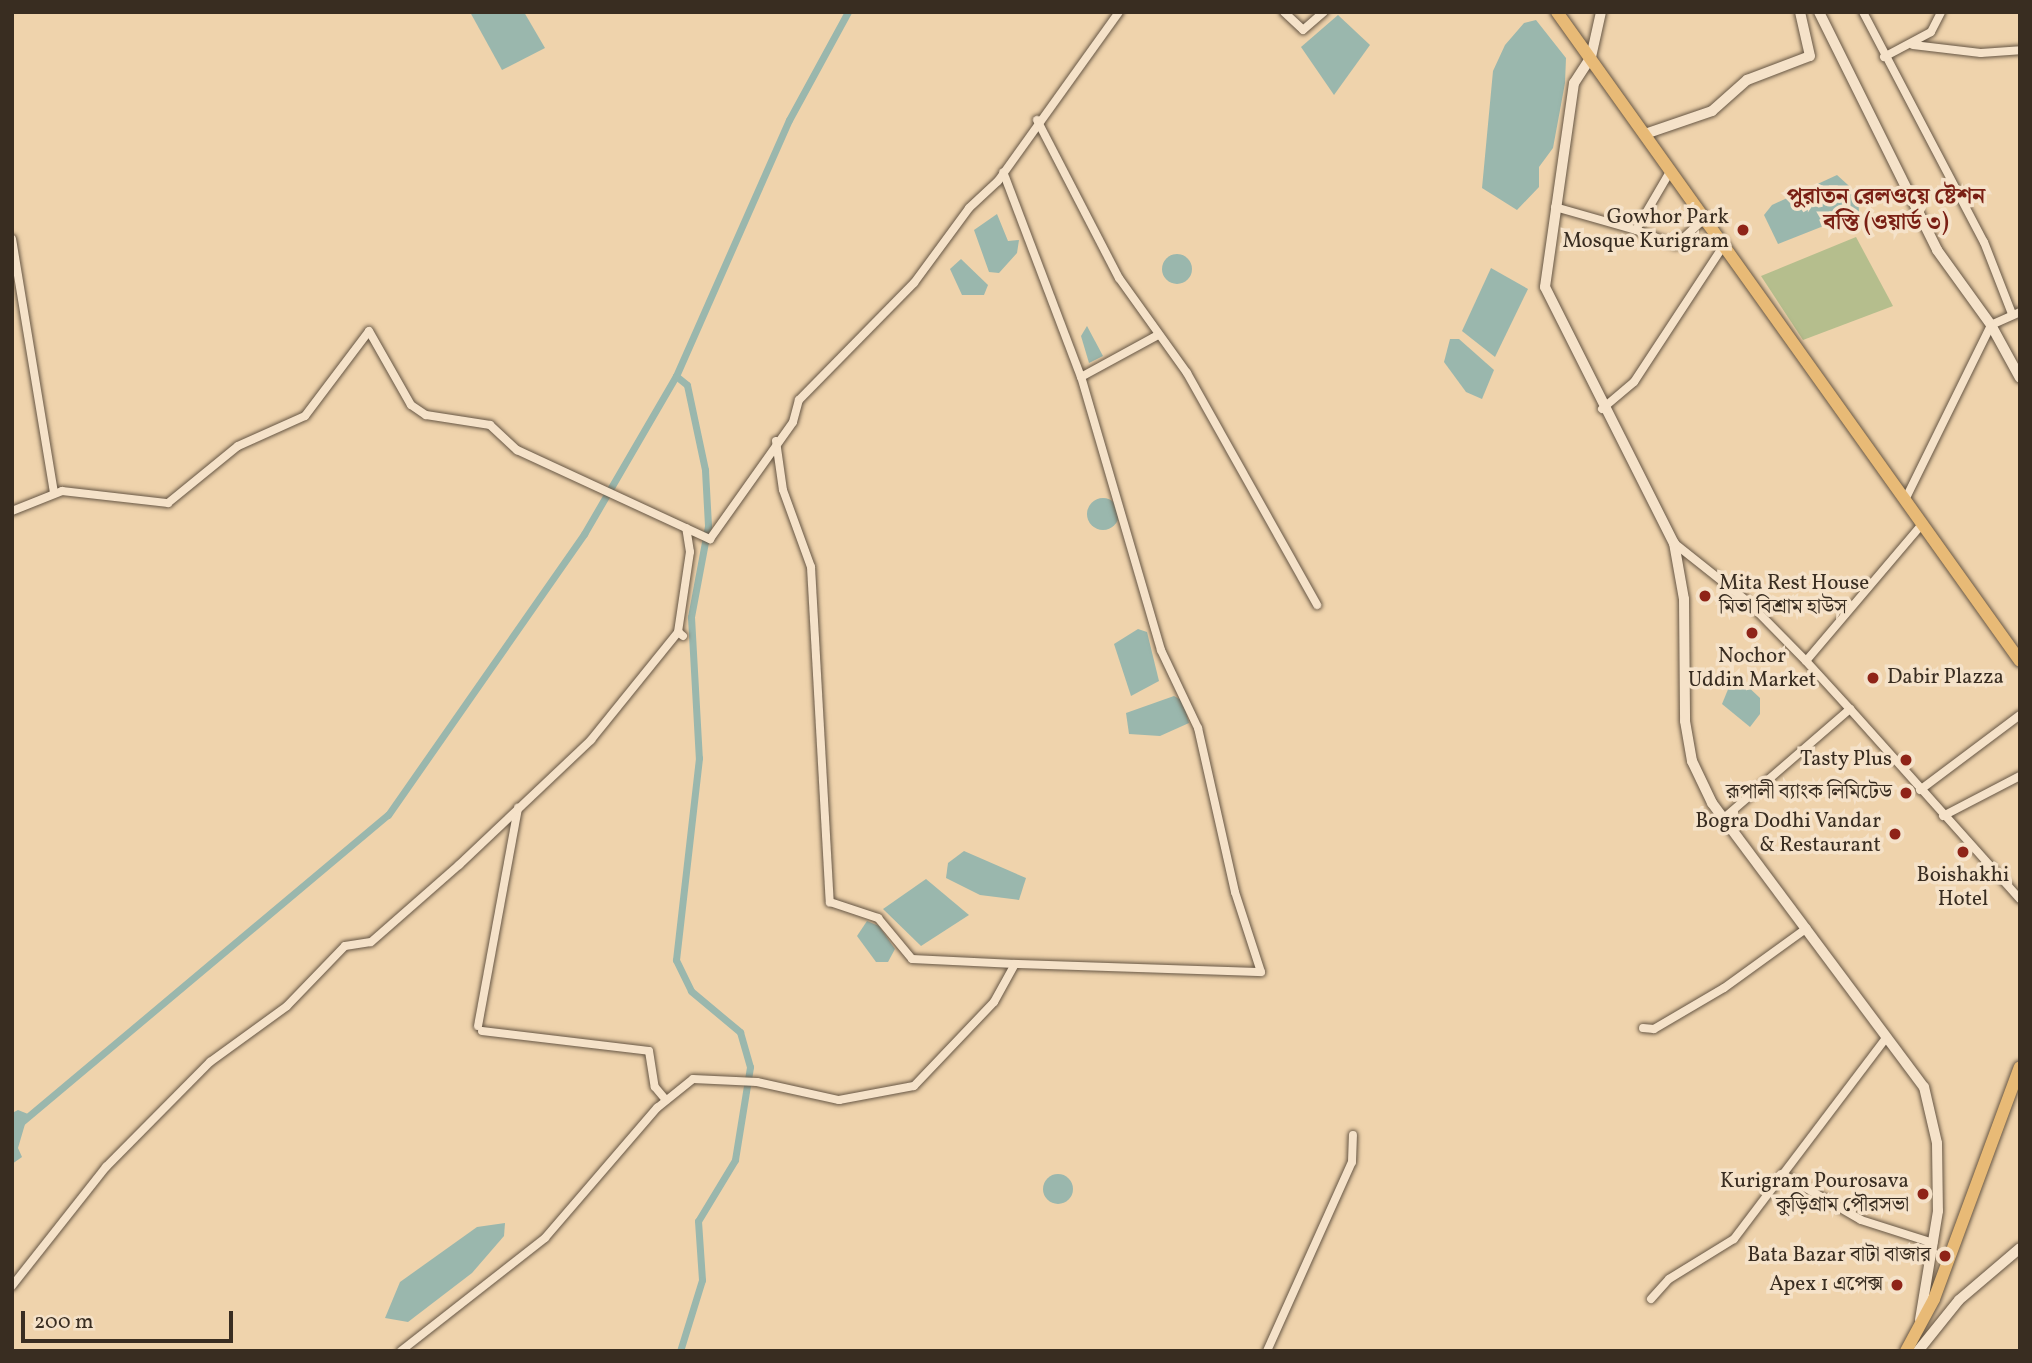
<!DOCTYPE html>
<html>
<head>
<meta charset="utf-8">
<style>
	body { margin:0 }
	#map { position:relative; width:2032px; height:1363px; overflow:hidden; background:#efd3ac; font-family:Vollkorn,"Noto Serif Bengali",serif }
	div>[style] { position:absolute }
	.green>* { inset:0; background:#b5be8d }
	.water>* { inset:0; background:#9ab7ad }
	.round { border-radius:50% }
	.canal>* { height:7px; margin:-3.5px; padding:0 3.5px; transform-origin:3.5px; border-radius:3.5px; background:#9ab7ad }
	.roads { filter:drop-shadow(0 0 2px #665644) drop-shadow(0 0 2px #665644) }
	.minor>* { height:8px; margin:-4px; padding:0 4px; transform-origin:4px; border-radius:4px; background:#f5e2c9 }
	.tertiary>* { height:10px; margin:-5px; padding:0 5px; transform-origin:5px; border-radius:5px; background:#f5e2c9 }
	.trunk>* { height:12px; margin:-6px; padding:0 6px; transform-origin:6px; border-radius:6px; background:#e8ba76 }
	.dots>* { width:19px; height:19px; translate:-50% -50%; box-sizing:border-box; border:4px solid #f5e2c9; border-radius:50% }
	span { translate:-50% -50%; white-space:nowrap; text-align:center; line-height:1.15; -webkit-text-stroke:7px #f5e2c9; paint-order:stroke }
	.poi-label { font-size:21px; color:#392d21 }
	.right { translate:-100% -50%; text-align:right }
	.left { translate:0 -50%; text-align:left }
	.neighbourhood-label { font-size:23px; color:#7a1f14; font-weight:700 }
	.frame { position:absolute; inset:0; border:14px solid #392d21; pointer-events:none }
	.scale { position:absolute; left:21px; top:1311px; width:212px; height:32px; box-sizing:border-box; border:4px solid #392d21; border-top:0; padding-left:9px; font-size:21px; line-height:24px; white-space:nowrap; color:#392d21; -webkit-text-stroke:5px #f5e2c9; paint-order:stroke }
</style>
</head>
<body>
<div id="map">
	<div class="green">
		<i style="clip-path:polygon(1856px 237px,1893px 306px,1803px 340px,1761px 276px)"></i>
	</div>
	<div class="water">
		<i style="clip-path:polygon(470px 12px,524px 12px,545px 48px,502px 70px)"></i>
		<i style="clip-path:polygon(1338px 15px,1370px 45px,1334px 95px,1301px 47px)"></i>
		<i style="clip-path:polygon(1536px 20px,1566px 58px,1565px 83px,1553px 148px,1539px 167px,1539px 187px,1517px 210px,1482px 188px,1493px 71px,1505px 45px,1524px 23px)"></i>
		<i style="clip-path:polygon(1837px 175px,1858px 194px,1859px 212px,1778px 244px,1764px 215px,1772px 205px)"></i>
		<i style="clip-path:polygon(997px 214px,1008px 241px,1019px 240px,1017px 253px,999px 273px,989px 272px,974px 230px)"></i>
		<i class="round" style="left:1162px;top:254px;width:30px;height:30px"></i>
		<i style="clip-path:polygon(961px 259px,988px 285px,984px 295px,962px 295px,950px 269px)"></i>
		<i style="clip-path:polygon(1491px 268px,1528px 289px,1495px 357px,1462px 331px)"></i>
		<i style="clip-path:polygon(1087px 326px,1103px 356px,1089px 363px,1081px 336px)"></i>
		<i style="clip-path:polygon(1450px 339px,1459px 339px,1494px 370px,1482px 399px,1466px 392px,1444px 362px)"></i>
		<i class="round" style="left:1087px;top:498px;width:32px;height:32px"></i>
		<i style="clip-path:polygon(1138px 629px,1147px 632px,1159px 681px,1131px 696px,1114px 644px)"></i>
		<i style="clip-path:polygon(1742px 681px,1760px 698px,1760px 714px,1750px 727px,1722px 704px,1729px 687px)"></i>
		<i style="clip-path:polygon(1174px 696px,1183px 701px,1189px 723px,1160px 736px,1129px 734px,1126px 713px)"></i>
		<i style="clip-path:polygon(964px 851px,1026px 878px,1019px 900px,980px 895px,946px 878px,948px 863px)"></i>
		<i style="clip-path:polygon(926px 879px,969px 915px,921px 946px,883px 909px)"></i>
		<i style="clip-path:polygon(867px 921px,879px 926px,895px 949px,888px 962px,876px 962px,857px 936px)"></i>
		<i style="clip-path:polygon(18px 1110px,28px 1114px,18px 1148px,22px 1157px,12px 1164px,12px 1113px)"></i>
		<i class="round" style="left:1043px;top:1174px;width:30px;height:30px"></i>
		<i style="clip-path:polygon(505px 1223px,504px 1236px,472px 1273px,408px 1322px,385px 1318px,400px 1282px,477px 1227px)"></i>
	</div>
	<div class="canal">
		<i style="left:676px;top:376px;width:14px;rotate:39deg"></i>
		<i style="left:687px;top:385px;width:87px;rotate:78deg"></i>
		<i style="left:705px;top:470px;width:56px;rotate:86.9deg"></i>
		<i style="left:708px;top:526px;width:93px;rotate:100.6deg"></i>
		<i style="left:691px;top:617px;width:141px;rotate:86.8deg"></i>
		<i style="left:699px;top:758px;width:203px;rotate:96.5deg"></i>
		<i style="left:676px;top:960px;width:34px;rotate:64deg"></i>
		<i style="left:691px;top:991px;width:64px;rotate:39.9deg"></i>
		<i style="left:740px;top:1032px;width:36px;rotate:74deg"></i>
		<i style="left:750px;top:1067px;width:94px;rotate:99.2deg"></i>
		<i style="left:735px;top:1160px;width:71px;rotate:121.2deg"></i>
		<i style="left:698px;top:1221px;width:59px;rotate:86.1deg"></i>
		<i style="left:702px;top:1280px;width:74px;rotate:107.2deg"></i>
		<i style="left:12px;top:1130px;width:491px;rotate:-40deg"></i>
		<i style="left:388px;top:815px;width:343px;rotate:-55.1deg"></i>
		<i style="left:584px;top:534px;width:183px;rotate:-59.8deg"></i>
		<i style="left:676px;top:376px;width:280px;rotate:-66.2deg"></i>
		<i style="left:789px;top:120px;width:123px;rotate:-61.4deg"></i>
	</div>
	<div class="roads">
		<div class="minor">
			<i style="left:1284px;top:12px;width:26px;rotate:43deg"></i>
			<i style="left:1303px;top:30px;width:28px;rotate:-41deg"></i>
			<i style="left:1863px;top:12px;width:260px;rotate:62.3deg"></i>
			<i style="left:1984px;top:242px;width:77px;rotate:68.7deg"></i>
			<i style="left:1913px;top:45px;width:68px;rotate:6.7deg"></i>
			<i style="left:1981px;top:53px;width:39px;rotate:-4deg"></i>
			<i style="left:1884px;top:57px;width:53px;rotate:-28deg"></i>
			<i style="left:1931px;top:32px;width:22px;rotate:-63deg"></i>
			<i style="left:1037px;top:120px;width:178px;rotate:62.6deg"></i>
			<i style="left:1119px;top:278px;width:117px;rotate:54.4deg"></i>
			<i style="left:1187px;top:373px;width:266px;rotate:60.7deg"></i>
			<i style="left:1671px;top:170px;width:69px;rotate:120.3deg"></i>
			<i style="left:1636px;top:230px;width:43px;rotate:20.6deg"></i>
			<i style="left:1676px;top:245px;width:40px;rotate:-43deg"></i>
			<i style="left:1555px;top:207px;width:84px;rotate:15.9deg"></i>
			<i style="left:12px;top:239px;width:258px;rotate:80.6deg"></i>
			<i style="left:1081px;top:377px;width:88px;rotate:-28.6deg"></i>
			<i style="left:1602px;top:409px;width:42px;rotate:-40.2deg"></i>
			<i style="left:1634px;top:382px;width:164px;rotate:-56.7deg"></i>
			<i style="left:776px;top:441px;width:49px;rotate:81.9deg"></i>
			<i style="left:783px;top:490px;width:82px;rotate:70deg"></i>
			<i style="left:811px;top:567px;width:336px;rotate:86.8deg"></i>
			<i style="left:830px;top:902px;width:51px;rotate:18.4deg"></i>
			<i style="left:878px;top:918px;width:53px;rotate:50.3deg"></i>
			<i style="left:912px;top:959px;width:103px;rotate:2.8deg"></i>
			<i style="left:1905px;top:500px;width:195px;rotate:-63.8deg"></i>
			<i style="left:1991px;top:325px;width:32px;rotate:-24deg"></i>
			<i style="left:12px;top:511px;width:54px;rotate:-21.8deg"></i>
			<i style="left:62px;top:491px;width:107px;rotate:6.5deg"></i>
			<i style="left:168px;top:503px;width:90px;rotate:-39.2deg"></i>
			<i style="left:238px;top:446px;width:73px;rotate:-24.1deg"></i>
			<i style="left:305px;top:416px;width:106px;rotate:-53deg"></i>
			<i style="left:369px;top:331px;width:85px;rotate:60.4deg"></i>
			<i style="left:411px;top:405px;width:18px;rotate:34deg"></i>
			<i style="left:426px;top:415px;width:65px;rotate:8.9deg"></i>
			<i style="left:490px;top:425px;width:37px;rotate:43deg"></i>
			<i style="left:517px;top:450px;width:213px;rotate:24.8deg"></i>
			<i style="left:710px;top:539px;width:143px;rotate:-54.6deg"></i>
			<i style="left:793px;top:422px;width:23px;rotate:-75deg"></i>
			<i style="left:799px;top:400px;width:164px;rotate:-45.5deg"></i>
			<i style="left:914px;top:283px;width:93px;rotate:-53.7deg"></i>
			<i style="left:969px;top:208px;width:40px;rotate:-43deg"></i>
			<i style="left:998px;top:181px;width:208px;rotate:-54.4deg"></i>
			<i style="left:1674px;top:543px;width:93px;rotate:38.5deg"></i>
			<i style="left:1747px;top:601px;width:84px;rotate:45.5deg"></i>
			<i style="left:1806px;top:661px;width:180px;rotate:-49.7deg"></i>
			<i style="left:683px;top:636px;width:6px;rotate:-141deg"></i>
			<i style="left:678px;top:632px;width:81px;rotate:-81.5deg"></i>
			<i style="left:690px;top:552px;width:24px;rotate:-99deg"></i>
			<i style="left:1806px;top:661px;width:65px;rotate:47.5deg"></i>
			<i style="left:1920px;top:790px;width:125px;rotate:-36.9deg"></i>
			<i style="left:1943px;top:816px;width:87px;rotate:-27.5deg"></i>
			<i style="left:1724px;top:818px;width:167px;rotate:-40.9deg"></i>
			<i style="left:1850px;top:709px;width:255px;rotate:48.2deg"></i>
			<i style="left:478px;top:1026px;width:222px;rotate:-79.6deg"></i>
			<i style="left:1643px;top:1028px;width:11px;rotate:5deg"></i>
			<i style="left:1654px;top:1029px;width:81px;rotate:-30.4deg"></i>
			<i style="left:1724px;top:988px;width:102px;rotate:-35.9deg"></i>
			<i style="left:482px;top:1031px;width:168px;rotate:6.8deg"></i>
			<i style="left:649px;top:1051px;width:36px;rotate:81deg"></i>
			<i style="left:655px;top:1087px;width:17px;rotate:50deg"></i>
			<i style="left:1782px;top:1174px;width:91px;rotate:30.2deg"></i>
			<i style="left:1861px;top:1220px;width:76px;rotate:17.7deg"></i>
			<i style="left:12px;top:1286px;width:152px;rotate:-51.7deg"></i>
			<i style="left:106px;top:1167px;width:148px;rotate:-45.3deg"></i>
			<i style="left:210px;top:1062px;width:95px;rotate:-36deg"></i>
			<i style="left:287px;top:1006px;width:83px;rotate:-46deg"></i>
			<i style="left:345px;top:946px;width:26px;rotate:-9deg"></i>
			<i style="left:371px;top:942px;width:117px;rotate:-41.2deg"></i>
			<i style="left:459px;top:865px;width:182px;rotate:-43.4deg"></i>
			<i style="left:591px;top:740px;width:139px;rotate:-51.1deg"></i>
			<i style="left:1651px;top:1299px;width:27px;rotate:-48deg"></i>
			<i style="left:1669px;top:1279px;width:76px;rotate:-31.6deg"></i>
			<i style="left:1734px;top:1239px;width:251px;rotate:-52.9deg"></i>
			<i style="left:401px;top:1351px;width:183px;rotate:-38.1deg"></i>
			<i style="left:545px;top:1238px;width:172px;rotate:-49.3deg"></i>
			<i style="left:657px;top:1108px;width:46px;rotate:-38.9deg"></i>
			<i style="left:693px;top:1079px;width:64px;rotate:2.7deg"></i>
			<i style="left:757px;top:1082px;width:84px;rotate:12.4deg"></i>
			<i style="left:839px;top:1100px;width:76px;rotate:-10.6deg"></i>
			<i style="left:914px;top:1086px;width:116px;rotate:-46.4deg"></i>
			<i style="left:994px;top:1002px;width:43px;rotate:-61.1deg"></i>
			<i style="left:1015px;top:964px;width:246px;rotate:1.9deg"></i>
			<i style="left:1261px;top:972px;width:84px;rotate:-108deg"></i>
			<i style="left:1235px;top:892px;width:168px;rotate:-102.7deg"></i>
			<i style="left:1198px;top:728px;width:86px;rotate:-115.4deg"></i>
			<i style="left:1161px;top:650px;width:284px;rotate:-106.3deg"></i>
			<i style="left:1081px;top:377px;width:219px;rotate:-110.8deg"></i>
			<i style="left:1267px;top:1351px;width:207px;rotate:-65.8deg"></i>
			<i style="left:1352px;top:1162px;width:27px;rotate:-88deg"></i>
		</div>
		<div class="tertiary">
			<i style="left:1601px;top:12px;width:46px;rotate:102.5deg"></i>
			<i style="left:1591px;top:57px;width:31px;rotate:123deg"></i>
			<i style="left:1574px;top:83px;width:206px;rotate:98.1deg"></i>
			<i style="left:1545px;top:287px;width:287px;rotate:63.3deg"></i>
			<i style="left:1674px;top:543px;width:57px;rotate:79.9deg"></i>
			<i style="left:1684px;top:599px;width:122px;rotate:89.5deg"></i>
			<i style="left:1685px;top:721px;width:41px;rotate:80.1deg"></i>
			<i style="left:1692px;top:761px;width:47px;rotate:64.5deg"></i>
			<i style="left:1712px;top:803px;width:354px;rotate:53.3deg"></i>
			<i style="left:1924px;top:1087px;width:57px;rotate:76.9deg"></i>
			<i style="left:1937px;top:1143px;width:68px;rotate:89.2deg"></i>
			<i style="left:1938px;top:1211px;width:110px;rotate:99.4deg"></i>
			<i style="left:1819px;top:12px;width:266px;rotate:63.6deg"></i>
			<i style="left:1937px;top:250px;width:92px;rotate:54.2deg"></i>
			<i style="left:1991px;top:325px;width:60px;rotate:61.3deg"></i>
			<i style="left:1645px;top:134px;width:71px;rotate:-18.9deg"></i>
			<i style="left:1712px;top:111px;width:47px;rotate:-41.5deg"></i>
			<i style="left:1747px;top:80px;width:67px;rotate:-20.9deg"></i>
			<i style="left:1810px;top:56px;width:45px;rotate:-102.8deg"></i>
			<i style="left:1918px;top:1351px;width:65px;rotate:-51.2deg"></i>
			<i style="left:1959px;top:1300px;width:80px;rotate:-40.4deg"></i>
		</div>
		<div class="trunk">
			<i style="left:1557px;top:12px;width:797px;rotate:54.5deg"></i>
			<i style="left:1906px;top:1351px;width:59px;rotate:-61.7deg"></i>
			<i style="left:1934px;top:1299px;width:247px;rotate:-69.7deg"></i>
		</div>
	</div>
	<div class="dots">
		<i style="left:1743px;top:230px;background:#8f2418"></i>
		<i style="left:1705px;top:596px;background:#8f2418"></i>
		<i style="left:1752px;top:633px;background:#8f2418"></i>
		<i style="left:1873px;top:678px;background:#8f2418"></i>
		<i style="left:1906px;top:760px;background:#8f2418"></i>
		<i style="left:1906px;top:793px;background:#8f2418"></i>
		<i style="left:1895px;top:834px;background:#8f2418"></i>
		<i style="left:1963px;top:852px;background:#8f2418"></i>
		<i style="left:1923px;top:1194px;background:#8f2418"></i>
		<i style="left:1945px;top:1256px;background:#8f2418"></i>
		<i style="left:1897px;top:1285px;background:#8f2418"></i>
	</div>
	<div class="poi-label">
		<span class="right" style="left:1729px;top:230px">Gowhor Park<br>Mosque Kurigram</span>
		<span class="left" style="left:1719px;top:596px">Mita Rest House<br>মিতা বিশ্রাম হাউস</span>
		<span style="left:1752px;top:669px">Nochor<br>Uddin Market</span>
		<span class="left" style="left:1887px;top:678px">Dabir Plazza</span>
		<span class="right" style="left:1892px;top:760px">Tasty Plus</span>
		<span class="right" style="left:1892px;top:793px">রূপালী ব্যাংক লিমিটেড</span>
		<span class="right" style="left:1881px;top:834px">Bogra Dodhi Vandar<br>&amp; Restaurant</span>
		<span style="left:1963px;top:888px">Boishakhi<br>Hotel</span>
		<span class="right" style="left:1909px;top:1194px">Kurigram Pourosava<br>কুড়িগ্রাম পৌরসভা</span>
		<span class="right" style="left:1931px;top:1256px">Bata Bazar বাটা বাজার</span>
		<span class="right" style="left:1883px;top:1285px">Apex 1 এপেক্স</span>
	</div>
	<div class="neighbourhood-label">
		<span style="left:1886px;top:210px">পুরাতন রেলওয়ে ষ্টেশন<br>বস্তি (ওয়ার্ড ৩)</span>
	</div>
	<div class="frame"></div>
	<div class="scale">200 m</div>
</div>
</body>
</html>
